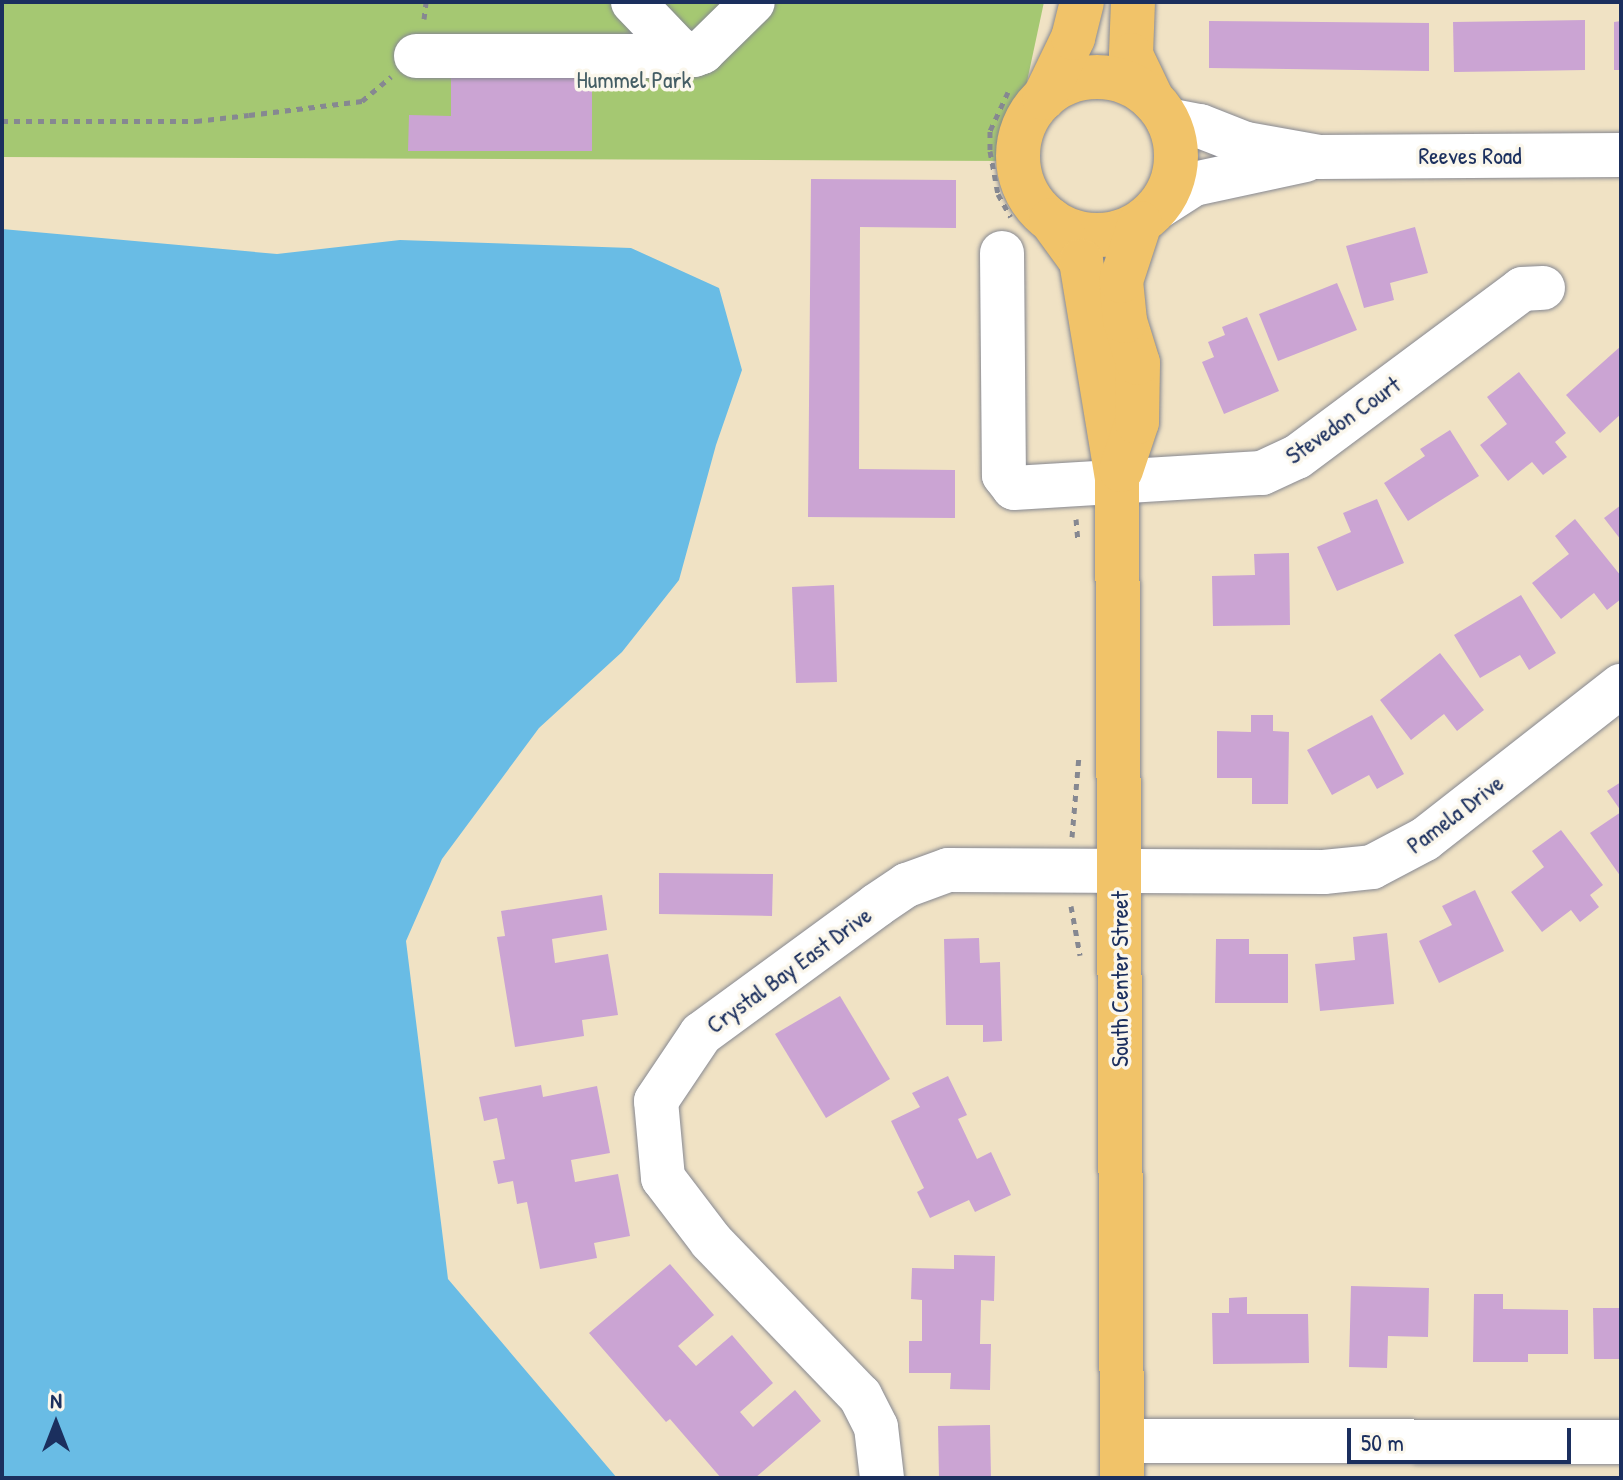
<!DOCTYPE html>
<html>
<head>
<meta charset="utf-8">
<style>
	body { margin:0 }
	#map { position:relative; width:1623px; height:1480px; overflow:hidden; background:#f0e2c4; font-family:"Patrick Hand",sans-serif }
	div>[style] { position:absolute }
	.green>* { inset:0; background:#a5c872 }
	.water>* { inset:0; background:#69bce5 }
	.building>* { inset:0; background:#cba4d3 }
	.path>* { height:5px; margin-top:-2.5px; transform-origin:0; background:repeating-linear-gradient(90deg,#868891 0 6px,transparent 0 12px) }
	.roads { filter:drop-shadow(0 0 2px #868891) drop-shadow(0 0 2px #868891) }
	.minor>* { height:44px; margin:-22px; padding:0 22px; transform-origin:22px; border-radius:22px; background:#fff }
	.major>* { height:44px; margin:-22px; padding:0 22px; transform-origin:22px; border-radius:22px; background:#f1c369 }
	.major>.ring { margin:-22px; padding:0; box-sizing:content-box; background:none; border:44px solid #f1c369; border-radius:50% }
	span { translate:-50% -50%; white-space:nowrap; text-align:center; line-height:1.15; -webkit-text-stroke:7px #fbf7ec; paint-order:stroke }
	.park-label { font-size:24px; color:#445d64 }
	.street-label { font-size:24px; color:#1b2f5e }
	.frame { position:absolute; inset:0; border:4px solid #1b2f5e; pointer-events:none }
	.north { position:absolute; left:16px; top:1384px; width:80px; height:80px; -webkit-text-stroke:6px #fbf7ec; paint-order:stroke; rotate:0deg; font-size:22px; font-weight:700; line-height:32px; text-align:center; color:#1b2f5e }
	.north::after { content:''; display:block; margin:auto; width:28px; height:36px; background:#1b2f5e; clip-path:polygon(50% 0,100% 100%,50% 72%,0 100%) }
	.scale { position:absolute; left:1347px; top:1428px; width:224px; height:36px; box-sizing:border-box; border:4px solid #1b2f5e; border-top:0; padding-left:10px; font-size:24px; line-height:28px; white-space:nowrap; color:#1b2f5e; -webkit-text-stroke:6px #fbf7ec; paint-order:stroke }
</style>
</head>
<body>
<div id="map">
	<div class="green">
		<i style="clip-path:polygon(2px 2px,1044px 2px,1010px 161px,2px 157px)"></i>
	</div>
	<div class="water">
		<i style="clip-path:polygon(2px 229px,277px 254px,400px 240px,631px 248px,719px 288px,742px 370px,716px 445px,679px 580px,622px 652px,539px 728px,442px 859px,406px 941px,448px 1279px,617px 1478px,2px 1478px)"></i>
	</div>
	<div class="building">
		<i style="clip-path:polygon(1585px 20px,1585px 70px,1454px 72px,1453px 22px)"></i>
		<i style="clip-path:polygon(1209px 21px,1429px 23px,1429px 71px,1209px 68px)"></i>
		<i style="clip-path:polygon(1621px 21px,1621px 70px,1614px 70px,1614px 22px)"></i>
		<i style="clip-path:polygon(451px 74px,592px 74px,592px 151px,408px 151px,409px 115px,451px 116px)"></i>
		<i style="clip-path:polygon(811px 179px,956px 180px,956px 228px,860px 227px,859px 469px,955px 470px,955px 518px,808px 517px)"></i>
		<i style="clip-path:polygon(1415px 227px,1428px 273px,1390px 283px,1394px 300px,1364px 308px,1346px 246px)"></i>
		<i style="clip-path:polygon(1337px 283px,1357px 330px,1278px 361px,1259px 314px)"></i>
		<i style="clip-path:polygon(1247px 317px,1279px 391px,1224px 414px,1202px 362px,1214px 357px,1208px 342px,1225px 335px,1222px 327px)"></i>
		<i style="clip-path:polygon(1621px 346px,1621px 414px,1600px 433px,1566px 395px)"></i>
		<i style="clip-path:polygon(1519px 372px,1566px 433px,1555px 442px,1567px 457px,1543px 475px,1532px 462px,1508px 481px,1480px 445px,1507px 424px,1487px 397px)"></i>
		<i style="clip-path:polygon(1450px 430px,1479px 476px,1408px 521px,1384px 483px,1425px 456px,1420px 449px)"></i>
		<i style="clip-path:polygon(1377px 499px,1404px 563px,1337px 591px,1317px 547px,1351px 532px,1343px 513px)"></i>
		<i style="clip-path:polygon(1621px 505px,1621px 540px,1604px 518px)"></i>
		<i style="clip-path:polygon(1575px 519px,1621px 576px,1621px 599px,1607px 610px,1594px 593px,1561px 619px,1532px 583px,1569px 554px,1555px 536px)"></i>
		<i style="clip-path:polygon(1289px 553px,1290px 625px,1213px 626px,1212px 576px,1255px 575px,1254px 554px)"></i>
		<i style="clip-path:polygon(834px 585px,837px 682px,796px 683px,792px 587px)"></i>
		<i style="clip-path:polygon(1521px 595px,1556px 653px,1529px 670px,1520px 655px,1480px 678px,1454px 635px)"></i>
		<i style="clip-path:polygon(1440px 653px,1484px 710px,1457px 731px,1444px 714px,1411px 740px,1380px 700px)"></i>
		<i style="clip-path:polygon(1251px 715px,1273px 715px,1273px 731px,1289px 732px,1288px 804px,1252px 804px,1252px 778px,1217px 778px,1217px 731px,1251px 732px)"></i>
		<i style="clip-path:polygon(1372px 715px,1404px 774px,1377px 789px,1369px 775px,1332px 795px,1307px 750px)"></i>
		<i style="clip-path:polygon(1621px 782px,1621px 811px,1607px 791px)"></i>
		<i style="clip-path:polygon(1621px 812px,1621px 877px,1590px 833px)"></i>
		<i style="clip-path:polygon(1561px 830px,1603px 885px,1590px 895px,1599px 907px,1580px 922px,1571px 910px,1542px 932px,1511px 892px,1544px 867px,1532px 851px)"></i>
		<i style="clip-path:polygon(659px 873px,773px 874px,772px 916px,659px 914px)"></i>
		<i style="clip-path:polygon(1475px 890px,1504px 951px,1439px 983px,1419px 941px,1452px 925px,1442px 906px)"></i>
		<i style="clip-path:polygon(602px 895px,607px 930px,552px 939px,555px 963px,608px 954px,618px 1015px,582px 1020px,584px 1036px,515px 1047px,497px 937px,505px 936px,501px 911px)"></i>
		<i style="clip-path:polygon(1387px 933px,1394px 1004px,1320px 1011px,1315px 964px,1355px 960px,1353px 937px)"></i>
		<i style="clip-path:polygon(979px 938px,980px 963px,1000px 962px,1002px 1041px,983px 1042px,983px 1025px,946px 1025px,944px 939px)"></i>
		<i style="clip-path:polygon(1216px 939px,1249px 939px,1249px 954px,1288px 954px,1288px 1003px,1215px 1003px)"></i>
		<i style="clip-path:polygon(840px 996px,890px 1079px,826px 1118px,775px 1034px)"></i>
		<i style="clip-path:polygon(948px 1076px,967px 1115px,958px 1119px,977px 1159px,991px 1152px,1011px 1195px,975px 1212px,969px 1200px,930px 1218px,917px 1192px,924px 1188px,891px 1121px,920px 1107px,912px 1093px)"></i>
		<i style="clip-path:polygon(541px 1085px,543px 1097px,597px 1086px,610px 1153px,571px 1160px,575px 1182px,618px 1174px,630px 1236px,594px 1243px,597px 1258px,540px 1269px,527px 1202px,517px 1204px,513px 1181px,498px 1184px,493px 1161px,505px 1159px,497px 1118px,484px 1121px,479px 1097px)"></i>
		<i style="clip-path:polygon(954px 1255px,995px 1256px,994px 1301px,981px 1300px,980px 1344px,991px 1344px,990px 1390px,950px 1389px,951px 1373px,909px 1373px,909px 1341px,922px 1341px,922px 1300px,911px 1299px,912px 1268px,954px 1269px)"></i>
		<i style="clip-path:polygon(670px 1264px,714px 1315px,678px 1346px,696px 1366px,732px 1335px,773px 1383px,740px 1412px,753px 1427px,795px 1390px,821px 1421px,755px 1478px,721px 1478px,670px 1419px,666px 1422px,589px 1333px)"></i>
		<i style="clip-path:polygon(1351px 1286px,1429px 1288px,1428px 1337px,1388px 1336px,1387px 1368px,1349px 1367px)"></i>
		<i style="clip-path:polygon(1474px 1294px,1503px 1294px,1503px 1309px,1568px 1310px,1568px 1354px,1528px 1354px,1528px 1362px,1473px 1362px)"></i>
		<i style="clip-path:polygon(1247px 1297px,1247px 1314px,1308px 1314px,1309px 1363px,1213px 1364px,1212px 1313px,1229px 1313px,1229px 1298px)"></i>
		<i style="clip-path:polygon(1593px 1308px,1621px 1308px,1621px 1359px,1594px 1359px)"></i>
		<i style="clip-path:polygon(990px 1425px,991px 1478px,939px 1478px,938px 1426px)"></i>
	</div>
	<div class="path">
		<i style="left:424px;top:19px;width:17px;rotate:-83deg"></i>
		<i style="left:1008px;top:92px;width:43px;rotate:114.8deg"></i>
		<i style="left:990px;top:131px;width:20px;rotate:90deg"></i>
		<i style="left:990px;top:151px;width:44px;rotate:79.5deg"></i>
		<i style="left:998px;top:194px;width:26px;rotate:61deg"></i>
		<i style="left:2px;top:121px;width:194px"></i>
		<i style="left:196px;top:121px;width:53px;rotate:-6.5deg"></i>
		<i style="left:249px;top:115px;width:114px;rotate:-7.1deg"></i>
		<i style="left:362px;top:101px;width:38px;rotate:-40deg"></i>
		<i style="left:1076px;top:519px;width:22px;rotate:85deg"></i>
		<i style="left:1072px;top:837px;width:82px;rotate:-85.1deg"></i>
		<i style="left:1071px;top:906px;width:50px;rotate:79.6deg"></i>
	</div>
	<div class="roads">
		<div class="minor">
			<i style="left:633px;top:2px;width:66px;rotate:46.2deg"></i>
			<i style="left:679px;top:50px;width:16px;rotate:18deg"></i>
			<i style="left:694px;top:55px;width:9px;rotate:-21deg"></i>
			<i style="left:702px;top:52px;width:71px;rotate:-44.4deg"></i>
			<i style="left:416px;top:56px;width:244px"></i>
			<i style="left:660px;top:56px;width:20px;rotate:-18deg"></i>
			<i style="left:1168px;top:120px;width:33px;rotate:11deg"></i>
			<i style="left:1200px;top:126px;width:49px;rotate:21.4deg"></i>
			<i style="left:1246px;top:144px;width:74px;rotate:10.1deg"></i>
			<i style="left:1319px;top:157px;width:302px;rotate:-0.4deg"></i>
			<i style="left:1158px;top:207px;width:43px;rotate:-32.6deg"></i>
			<i style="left:1194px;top:184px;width:114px;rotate:-12.2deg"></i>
			<i style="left:1002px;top:253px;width:222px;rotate:89.5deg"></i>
			<i style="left:1004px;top:475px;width:16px;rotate:52deg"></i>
			<i style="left:1014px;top:488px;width:248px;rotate:-3.5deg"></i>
			<i style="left:1262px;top:473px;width:38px;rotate:-25deg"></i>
			<i style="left:1297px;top:457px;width:281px;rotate:-36.7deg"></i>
			<i style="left:1522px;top:289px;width:21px;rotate:-3deg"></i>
			<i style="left:1122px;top:1441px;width:499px;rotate:0.1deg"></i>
			<i style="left:882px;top:1478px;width:51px;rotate:-96.7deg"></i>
			<i style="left:876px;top:1427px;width:35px;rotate:-117deg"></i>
			<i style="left:860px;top:1396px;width:215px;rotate:-133.9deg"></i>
			<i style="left:711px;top:1241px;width:79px;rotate:-127.3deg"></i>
			<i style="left:663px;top:1178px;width:77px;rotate:-95.2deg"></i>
			<i style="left:656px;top:1101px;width:81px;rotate:-56.1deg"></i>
			<i style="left:701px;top:1034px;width:218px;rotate:-36.2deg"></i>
			<i style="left:877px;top:905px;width:36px;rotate:-34deg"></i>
			<i style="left:907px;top:885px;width:44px;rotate:-20.1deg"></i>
			<i style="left:948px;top:870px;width:376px;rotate:0.3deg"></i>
			<i style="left:1324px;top:872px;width:48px;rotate:-5.9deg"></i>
			<i style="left:1372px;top:867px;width:60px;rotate:-27.8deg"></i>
			<i style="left:1425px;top:839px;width:249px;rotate:-38deg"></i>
		</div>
		<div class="major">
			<i style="left:1133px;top:2px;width:53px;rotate:92.2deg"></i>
			<i style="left:1131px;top:55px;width:49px;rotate:64.5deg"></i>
			<i class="ring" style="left:1018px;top:77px;width:114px;height:114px"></i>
			<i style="left:1044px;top:98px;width:67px;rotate:-64.2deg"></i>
			<i style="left:1073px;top:38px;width:37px;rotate:-76deg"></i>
			<i style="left:1051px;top:220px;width:51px;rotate:53.8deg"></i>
			<i style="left:1081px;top:261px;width:221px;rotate:80.6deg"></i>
			<i style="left:1117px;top:479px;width:999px;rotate:89.71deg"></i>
			<i style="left:1121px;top:470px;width:51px;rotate:-71.6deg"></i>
			<i style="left:1137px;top:422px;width:59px;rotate:-89deg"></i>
			<i style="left:1138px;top:363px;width:44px;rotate:-107.2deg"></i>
			<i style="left:1125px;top:321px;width:40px;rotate:-95.7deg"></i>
			<i style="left:1121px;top:281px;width:61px;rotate:-71.9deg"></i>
		</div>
	</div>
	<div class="park-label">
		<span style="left:634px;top:80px">Hummel Park</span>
	</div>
	<div class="street-label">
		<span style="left:1470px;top:156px">Reeves Road</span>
		<span style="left:1343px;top:420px;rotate:-35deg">Stevedon Court</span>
		<span style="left:1455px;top:814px;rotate:-37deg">Pamela Drive</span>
		<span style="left:789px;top:970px;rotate:-36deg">Crystal Bay East Drive</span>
		<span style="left:1120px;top:979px;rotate:-90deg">South Center Street</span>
	</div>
	<div class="frame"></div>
	<div class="north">N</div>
	<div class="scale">50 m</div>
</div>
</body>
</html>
